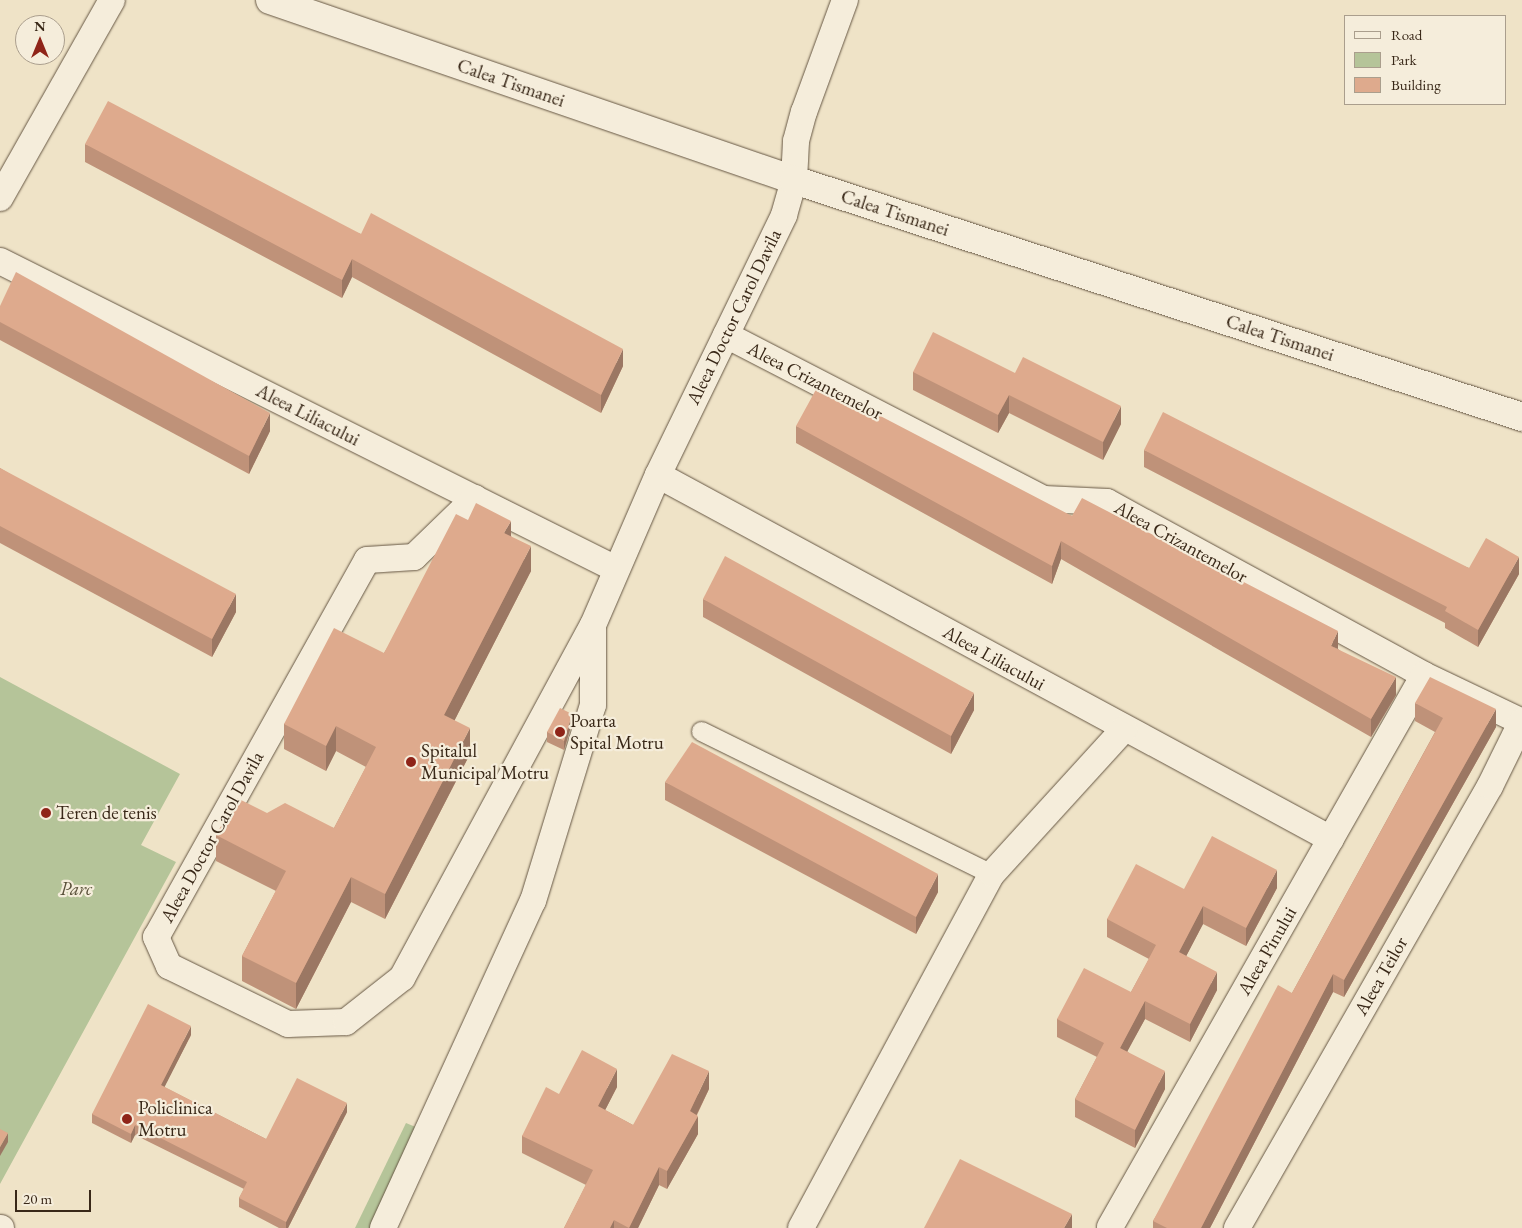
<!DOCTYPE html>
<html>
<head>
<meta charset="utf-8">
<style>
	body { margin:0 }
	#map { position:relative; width:1522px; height:1228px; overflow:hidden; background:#efe3c7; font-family:"EB Garamond",serif }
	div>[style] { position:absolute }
	.green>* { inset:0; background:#b5c499 }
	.roads { filter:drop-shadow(0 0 1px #665744) drop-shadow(0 0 1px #665744) }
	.pedestrian>* { height:19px; margin:-9.5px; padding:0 9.5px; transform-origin:9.5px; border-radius:9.5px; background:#f5eddb }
	.minor>* { height:26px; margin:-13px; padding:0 13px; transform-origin:13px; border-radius:13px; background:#f5eddb }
	.secondary>* { height:28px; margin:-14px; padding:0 14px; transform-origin:14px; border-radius:14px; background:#f5eddb }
	.wall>* { inset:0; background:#bf9279 }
	.shaded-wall>* { inset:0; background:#9b7763 }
	.building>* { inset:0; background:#deaa8d }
	.dots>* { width:14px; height:14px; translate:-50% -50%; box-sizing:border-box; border:2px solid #f5eddb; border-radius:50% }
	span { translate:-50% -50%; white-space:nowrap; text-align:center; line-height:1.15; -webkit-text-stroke:4.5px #f5eddb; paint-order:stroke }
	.street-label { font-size:19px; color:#392818 }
	.poi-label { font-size:19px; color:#392818 }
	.left { translate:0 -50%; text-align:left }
	.park-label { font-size:19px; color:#584f38; font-style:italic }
	.legend { position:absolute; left:1344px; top:15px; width:162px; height:90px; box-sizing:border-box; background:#f5eddb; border:1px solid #aa9e8d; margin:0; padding:6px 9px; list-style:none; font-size:15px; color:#392818 }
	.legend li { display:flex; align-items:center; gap:10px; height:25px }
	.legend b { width:25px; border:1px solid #aa9e8d }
	.north { position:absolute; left:15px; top:15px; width:50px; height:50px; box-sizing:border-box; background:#f5eddb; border:1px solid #aa9e8d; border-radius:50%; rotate:0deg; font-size:14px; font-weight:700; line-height:20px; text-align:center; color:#392818 }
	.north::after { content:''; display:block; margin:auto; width:18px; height:22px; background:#8f2418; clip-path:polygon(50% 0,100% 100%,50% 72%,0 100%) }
	.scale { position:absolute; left:15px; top:1190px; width:76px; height:22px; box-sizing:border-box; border:2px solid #392818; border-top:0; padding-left:6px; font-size:15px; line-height:18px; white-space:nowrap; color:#392818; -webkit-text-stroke:4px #f5eddb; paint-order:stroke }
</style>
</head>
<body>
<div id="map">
	<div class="green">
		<i style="clip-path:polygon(0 677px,180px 774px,141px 845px,176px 862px,0 1184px)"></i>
		<i style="clip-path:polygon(406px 1123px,418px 1128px,370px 1228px,355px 1228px)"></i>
	</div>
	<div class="roads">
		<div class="pedestrian">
			<i style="left:701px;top:731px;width:324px;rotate:26.2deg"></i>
		</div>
		<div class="minor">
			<i style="left:0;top:198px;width:227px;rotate:-60.5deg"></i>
			<i style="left:0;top:261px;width:689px;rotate:26.57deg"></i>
			<i style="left:726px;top:335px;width:358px;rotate:27.3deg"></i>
			<i style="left:1044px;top:499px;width:63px;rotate:2.7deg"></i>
			<i style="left:1107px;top:502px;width:361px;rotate:28.6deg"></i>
			<i style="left:1424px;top:675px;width:109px;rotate:25.6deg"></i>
			<i style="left:658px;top:475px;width:765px;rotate:28.41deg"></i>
			<i style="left:475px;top:498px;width:85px;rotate:136deg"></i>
			<i style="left:414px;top:557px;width:47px;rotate:176.3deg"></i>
			<i style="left:367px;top:560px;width:432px;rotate:119.2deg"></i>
			<i style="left:156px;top:937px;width:32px;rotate:66deg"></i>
			<i style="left:169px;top:966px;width:132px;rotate:26deg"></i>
			<i style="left:288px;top:1024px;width:58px;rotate:-2deg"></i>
			<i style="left:346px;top:1022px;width:71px;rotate:-38.2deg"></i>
			<i style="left:402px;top:978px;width:401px;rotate:-61.6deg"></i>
			<i style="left:593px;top:625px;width:163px;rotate:-66.6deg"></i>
			<i style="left:658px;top:475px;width:289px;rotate:-64.1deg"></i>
			<i style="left:784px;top:215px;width:36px;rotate:-74deg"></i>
			<i style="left:794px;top:180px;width:39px;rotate:-87deg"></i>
			<i style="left:796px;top:141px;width:30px;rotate:-75deg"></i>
			<i style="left:804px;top:112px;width:119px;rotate:-69.9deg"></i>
			<i style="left:1110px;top:1227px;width:635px;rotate:-60.37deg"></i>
			<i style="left:0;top:1228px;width:1px"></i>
			<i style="left:383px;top:1228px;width:360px;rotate:-65.4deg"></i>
			<i style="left:533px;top:901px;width:205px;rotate:-73deg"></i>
			<i style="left:593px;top:705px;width:79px;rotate:-90deg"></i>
			<i style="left:801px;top:1228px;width:402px;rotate:-61.7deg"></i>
			<i style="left:992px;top:874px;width:196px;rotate:-47.7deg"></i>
			<i style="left:1237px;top:1228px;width:509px;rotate:-60.21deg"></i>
			<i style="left:1490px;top:786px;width:72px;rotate:-63.8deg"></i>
		</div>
		<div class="secondary">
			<i style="left:270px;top:0;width:554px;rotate:18.96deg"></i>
			<i style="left:794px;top:180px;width:766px;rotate:18.03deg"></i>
		</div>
	</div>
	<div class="wall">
		<i style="clip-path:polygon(85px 144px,361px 234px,623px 366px,601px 413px,352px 277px,342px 298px,85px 162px)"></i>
		<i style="clip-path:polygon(0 306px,270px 431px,249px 474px,0 340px)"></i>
		<i style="clip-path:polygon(913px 372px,1015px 373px,1121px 424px,1103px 460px,1009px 413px,998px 433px,913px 390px)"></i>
		<i style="clip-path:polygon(796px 426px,1072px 516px,1338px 649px,1396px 695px,1371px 737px,1061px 559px,1052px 584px,796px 443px)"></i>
		<i style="clip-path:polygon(1144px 450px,1469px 568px,1519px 574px,1478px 647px,1445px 628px,1445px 623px,1144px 467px)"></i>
		<i style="clip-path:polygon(0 468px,236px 612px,212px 657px,0 543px)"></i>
		<i style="clip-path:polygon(468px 520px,511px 536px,531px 571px,454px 721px,470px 754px,385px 919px,351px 902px,296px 1009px,242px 981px,242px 956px,276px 891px,216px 861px,216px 835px,267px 813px,334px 828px,366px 767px,336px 751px,326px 771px,284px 749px,284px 724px,384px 653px)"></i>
		<i style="clip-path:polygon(703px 599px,974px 710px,951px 754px,703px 617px)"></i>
		<i style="clip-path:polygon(1415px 703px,1496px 727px,1344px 997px,1333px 992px,1210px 1228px,1153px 1228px,1153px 1221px,1292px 993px,1435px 732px,1415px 721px)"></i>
		<i style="clip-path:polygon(572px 723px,564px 750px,547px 742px,547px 732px)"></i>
		<i style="clip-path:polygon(665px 782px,938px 892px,916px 934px,665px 800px)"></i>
		<i style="clip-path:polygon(1277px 888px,1246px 946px,1203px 924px,1186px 956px,1217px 990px,1190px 1042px,1145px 1019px,1127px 1051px,1165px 1089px,1135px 1148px,1075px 1117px,1075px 1099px,1097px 1057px,1057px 1037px,1057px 1019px,1131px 992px,1149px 959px,1107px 937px,1107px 919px,1184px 889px)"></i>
		<i style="clip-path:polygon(191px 1035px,164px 1087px,266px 1139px,347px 1112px,288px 1228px,279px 1228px,239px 1207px,239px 1198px,244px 1189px,135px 1135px,131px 1143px,92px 1123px,92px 1114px)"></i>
		<i style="clip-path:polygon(617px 1087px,605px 1110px,633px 1125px,709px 1089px,697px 1115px,698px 1134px,667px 1189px,659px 1185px,638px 1228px,564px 1228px,586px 1185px,522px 1153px,522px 1136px,559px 1094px)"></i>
	</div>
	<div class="shaded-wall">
		<i style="clip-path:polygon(352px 259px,352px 277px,342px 298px,342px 280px)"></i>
		<i style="clip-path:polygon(623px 349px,623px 366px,601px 413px,601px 395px)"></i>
		<i style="clip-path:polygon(1009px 395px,1009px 413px,998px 433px,998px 415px)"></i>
		<i style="clip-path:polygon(1121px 406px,1121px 424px,1103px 460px,1103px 442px)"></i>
		<i style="clip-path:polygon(270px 413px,270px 431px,249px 474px,249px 456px)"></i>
		<i style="clip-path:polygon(511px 521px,511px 546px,504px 533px)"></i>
		<i style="clip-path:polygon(1061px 541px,1061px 559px,1052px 584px,1052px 566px)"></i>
		<i style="clip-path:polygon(531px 546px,531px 571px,444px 741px,444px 715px)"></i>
		<i style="clip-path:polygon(1519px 557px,1519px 574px,1478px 647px,1478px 630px)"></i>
		<i style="clip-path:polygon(236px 594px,236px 612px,212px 657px,212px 639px)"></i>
		<i style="clip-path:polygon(1338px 631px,1338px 649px,1331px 646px)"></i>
		<i style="clip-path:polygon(1396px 677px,1396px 695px,1371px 737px,1371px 719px)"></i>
		<i style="clip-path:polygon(974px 693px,974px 710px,951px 754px,951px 736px)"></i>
		<i style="clip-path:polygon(1496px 709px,1496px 727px,1344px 997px,1344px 980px)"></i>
		<i style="clip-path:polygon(572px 714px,572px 723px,564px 750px,564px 741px)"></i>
		<i style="clip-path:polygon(336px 726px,336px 751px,326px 771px,326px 746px)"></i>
		<i style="clip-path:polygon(470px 728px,470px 754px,385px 919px,385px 894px)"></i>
		<i style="clip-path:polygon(1277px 870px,1277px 888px,1246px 946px,1246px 928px)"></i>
		<i style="clip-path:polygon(938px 874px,938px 892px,916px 934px,916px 917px)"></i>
		<i style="clip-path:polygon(351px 877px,351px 902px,296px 1009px,296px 983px)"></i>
		<i style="clip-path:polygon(1203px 906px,1203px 924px,1179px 970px,1179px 952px)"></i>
		<i style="clip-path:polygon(1217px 972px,1217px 990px,1190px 1042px,1190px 1024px)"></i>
		<i style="clip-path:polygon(1333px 974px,1333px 992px,1210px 1228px,1201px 1228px)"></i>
		<i style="clip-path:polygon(1145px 1001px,1145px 1019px,1120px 1065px,1120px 1048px)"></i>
		<i style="clip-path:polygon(191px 1026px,191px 1035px,161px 1094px,161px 1085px)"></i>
		<i style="clip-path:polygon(617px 1069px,617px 1087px,598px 1124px,598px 1106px)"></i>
		<i style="clip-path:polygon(709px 1071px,709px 1089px,690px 1128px,690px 1111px)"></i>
		<i style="clip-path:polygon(1165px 1071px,1165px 1089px,1135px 1148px,1135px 1130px)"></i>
		<i style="clip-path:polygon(347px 1103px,347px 1112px,288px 1228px,286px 1228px,286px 1222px)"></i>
		<i style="clip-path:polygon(698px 1116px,698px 1134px,667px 1189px,667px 1171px)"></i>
		<i style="clip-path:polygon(135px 1125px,135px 1135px,131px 1143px,131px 1134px)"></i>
		<i style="clip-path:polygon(8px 1133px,8px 1142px,0 1156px,0 1147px)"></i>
		<i style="clip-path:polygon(659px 1167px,659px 1185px,638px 1228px,629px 1228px)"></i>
		<i style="clip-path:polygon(1072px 1214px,1072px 1228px,1064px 1228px)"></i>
		<i style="clip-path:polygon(614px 1220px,614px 1228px,610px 1228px)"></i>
	</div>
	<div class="building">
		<i style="clip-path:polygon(108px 101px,361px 234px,371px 213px,623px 349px,601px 395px,352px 259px,342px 280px,85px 144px)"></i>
		<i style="clip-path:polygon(16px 272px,270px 413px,249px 456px,0 322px,0 306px)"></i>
		<i style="clip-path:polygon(933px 332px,1015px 373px,1023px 357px,1121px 406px,1103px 442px,1009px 395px,998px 415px,913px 372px)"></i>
		<i style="clip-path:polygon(819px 384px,1072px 516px,1082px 498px,1338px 631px,1331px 646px,1396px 677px,1371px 719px,1061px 541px,1052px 566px,796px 426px)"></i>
		<i style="clip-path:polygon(1163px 412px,1469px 568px,1486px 538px,1519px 557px,1478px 630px,1445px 611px,1447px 607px,1144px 450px)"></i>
		<i style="clip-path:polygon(0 468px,236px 594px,212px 639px,0 526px)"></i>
		<i style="clip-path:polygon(476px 503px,511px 521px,504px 533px,531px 546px,444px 715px,470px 728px,385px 894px,351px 877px,296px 983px,242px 956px,286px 871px,216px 835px,237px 798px,267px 813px,285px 803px,334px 828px,376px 747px,336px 726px,326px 746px,284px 724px,334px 628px,384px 653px,456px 514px,468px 520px)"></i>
		<i style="clip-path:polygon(725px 556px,974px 693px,951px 736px,703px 599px)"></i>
		<i style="clip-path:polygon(1430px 677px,1496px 709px,1344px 980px,1333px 974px,1201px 1228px,1167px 1228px,1153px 1221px,1278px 985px,1292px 993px,1443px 718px,1415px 703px)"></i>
		<i style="clip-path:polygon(560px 708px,572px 714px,564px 741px,547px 732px)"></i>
		<i style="clip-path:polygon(692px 742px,938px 874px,916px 917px,665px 782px)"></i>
		<i style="clip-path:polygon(1212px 836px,1277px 870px,1246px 928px,1203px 906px,1179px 952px,1217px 972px,1190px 1024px,1145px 1001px,1120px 1048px,1165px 1071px,1135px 1130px,1075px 1099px,1104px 1043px,1057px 1019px,1084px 968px,1131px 992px,1156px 945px,1107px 919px,1136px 864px,1184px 889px)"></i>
		<i style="clip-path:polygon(148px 1004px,191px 1026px,161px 1085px,266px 1139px,297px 1078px,347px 1103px,286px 1222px,239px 1198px,247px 1182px,135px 1125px,131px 1134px,92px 1114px)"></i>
		<i style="clip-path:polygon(582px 1050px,617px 1069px,598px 1106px,633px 1125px,672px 1054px,709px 1071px,690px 1111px,698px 1116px,667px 1171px,659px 1167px,629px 1228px,614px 1220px,610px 1228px,564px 1228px,593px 1170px,522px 1136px,546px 1087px,559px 1094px)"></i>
		<i style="clip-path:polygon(0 1129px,8px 1133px,0 1147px)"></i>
		<i style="clip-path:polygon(960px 1159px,1072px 1214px,1064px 1228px,924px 1228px)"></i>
	</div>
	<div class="dots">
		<i style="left:560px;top:732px;background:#8f2418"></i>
		<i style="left:411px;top:762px;background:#8f2418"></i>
		<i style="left:46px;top:813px;background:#8f2418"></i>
		<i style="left:127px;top:1119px;background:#8f2418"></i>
	</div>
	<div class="street-label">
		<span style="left:511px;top:83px;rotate:19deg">Calea Tismanei</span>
		<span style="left:895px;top:213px;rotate:18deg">Calea Tismanei</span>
		<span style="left:734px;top:317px;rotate:-64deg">Aleea Doctor Carol Davila</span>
		<span style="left:1280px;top:338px;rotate:18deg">Calea Tismanei</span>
		<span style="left:815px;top:381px;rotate:27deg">Aleea Crizantemelor</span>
		<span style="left:308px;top:415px;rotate:27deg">Aleea Liliacului</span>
		<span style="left:1181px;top:542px;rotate:29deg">Aleea Crizantemelor</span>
		<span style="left:994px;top:658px;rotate:29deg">Aleea Liliacului</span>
		<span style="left:212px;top:837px;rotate:-61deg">Aleea Doctor Carol Davila</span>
		<span style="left:1267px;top:951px;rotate:-60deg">Aleea Pinului</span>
		<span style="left:1381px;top:976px;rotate:-60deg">Aleea Teilor</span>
	</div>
	<div class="poi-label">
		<span class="left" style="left:570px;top:732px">Poarta<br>Spital Motru</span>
		<span class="left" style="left:421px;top:762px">Spitalul<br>Municipal Motru</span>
		<span class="left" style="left:56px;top:813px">Teren de tenis</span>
		<span class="left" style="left:138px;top:1119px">Policlinica<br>Motru</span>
	</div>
	<div class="park-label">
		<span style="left:76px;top:889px">Parc</span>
	</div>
	<ul class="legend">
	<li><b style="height:6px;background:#f5eddb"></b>Road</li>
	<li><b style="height:14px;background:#b5c499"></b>Park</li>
	<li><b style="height:14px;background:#deaa8d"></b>Building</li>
	</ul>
	<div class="north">N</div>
	<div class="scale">20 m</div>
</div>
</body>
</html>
